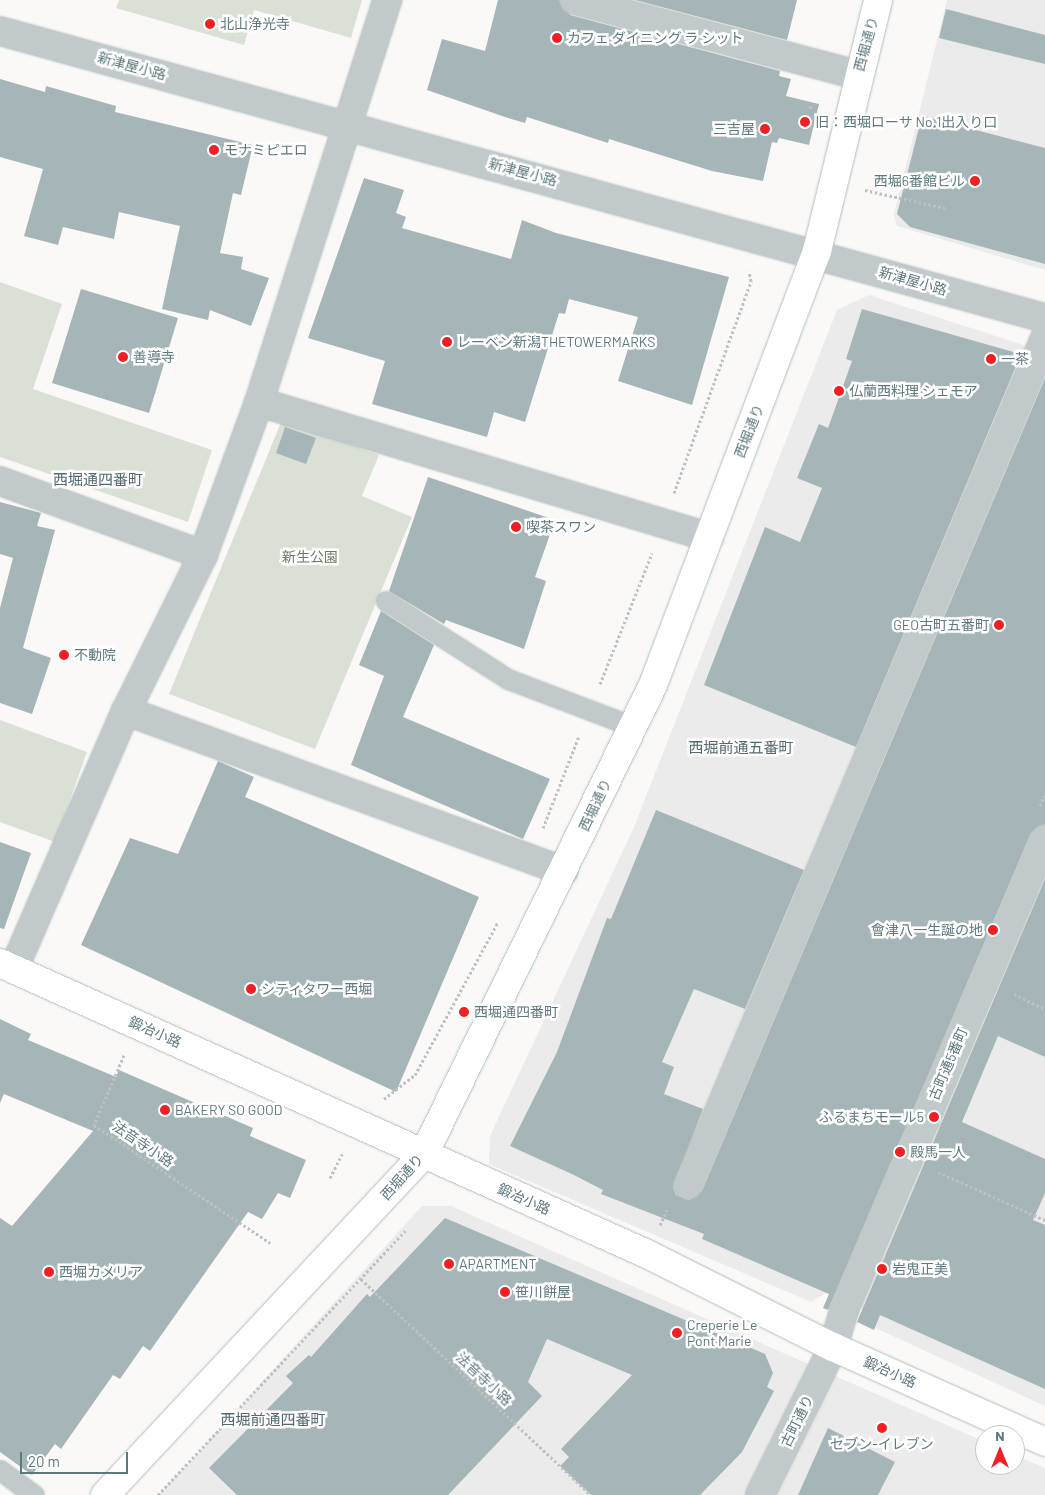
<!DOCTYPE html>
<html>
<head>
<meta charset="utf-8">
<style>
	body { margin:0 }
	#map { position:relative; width:1045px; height:1495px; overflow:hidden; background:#faf9f7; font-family:Barlow,"Noto Sans JP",sans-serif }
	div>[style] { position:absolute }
	.built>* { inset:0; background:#eaebea }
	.green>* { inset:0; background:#dbe0d6 }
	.building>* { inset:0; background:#a6b5b7 }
	.path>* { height:3px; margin-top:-1.5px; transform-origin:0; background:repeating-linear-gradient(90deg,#bcc1c3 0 2.5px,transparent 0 5px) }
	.roads { filter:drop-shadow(0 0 1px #b2bcbe) drop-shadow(0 0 1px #b2bcbe) }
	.lane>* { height:19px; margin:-9.5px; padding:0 9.5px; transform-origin:9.5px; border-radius:9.5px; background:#c2c9cb }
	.street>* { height:28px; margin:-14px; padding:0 14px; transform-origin:14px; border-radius:14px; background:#c2c9cb }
	.secondary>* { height:28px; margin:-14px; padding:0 14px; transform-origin:14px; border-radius:14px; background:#fff }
	.dots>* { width:14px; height:14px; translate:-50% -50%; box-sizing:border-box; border:2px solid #fff; border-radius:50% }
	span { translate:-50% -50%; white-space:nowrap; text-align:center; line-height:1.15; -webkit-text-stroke:5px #fff; paint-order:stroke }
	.poi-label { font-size:14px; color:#5e787e }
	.left { translate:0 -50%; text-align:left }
	.right { translate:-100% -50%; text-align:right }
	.street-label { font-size:14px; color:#5e787e }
	.park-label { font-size:14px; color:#6d7b62 }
	.neighbourhood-label { font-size:15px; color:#556a6f }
	.north { position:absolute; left:975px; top:1425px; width:50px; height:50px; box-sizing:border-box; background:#fff; border:1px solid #bfc9cb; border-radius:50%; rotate:0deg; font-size:14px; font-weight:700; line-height:20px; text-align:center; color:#5e787e }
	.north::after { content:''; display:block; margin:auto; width:18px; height:22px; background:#f11f21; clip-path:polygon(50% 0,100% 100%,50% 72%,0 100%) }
	.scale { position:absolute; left:20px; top:1452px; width:108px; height:22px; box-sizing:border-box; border:2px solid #5e787e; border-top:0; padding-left:6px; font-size:15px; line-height:18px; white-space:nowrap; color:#5e787e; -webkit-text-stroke:4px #fff; paint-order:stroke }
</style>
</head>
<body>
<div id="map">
	<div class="built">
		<i style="clip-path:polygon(947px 0,1045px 0,1045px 270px,897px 226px,894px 214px)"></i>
		<i style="clip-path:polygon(869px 295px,1045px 352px,1045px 1406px,871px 1326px,867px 1311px,826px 1293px,811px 1302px,489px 1164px,490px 1136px,634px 827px,837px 310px)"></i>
		<i style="clip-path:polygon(422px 1206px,451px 1206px,985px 1442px,985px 1465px,1015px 1465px,1015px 1455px,1045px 1468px,1045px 1495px,159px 1495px)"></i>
	</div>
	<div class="green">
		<i style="clip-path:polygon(119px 0,362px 0,351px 38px,254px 10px,244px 45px,116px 8px)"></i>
		<i style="clip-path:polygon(0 282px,62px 304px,33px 389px,212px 450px,188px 522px,0 457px)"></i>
		<i style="clip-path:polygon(282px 420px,379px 455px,362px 496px,412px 517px,315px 749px,169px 694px)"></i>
		<i style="clip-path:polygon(0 720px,87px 752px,55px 842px,0 822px)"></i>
	</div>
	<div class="building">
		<i style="clip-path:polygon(498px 0,559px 0,570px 15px,780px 71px,779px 76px,791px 79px,786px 96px,819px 104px,809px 145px,779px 138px,777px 143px,772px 142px,763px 181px,712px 171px,609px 139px,608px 143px,527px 117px,525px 123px,505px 117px,427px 90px,442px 39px,485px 51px)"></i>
		<i style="clip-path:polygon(635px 0,797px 0,787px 40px)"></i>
		<i style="clip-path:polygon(946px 9px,1045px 35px,1045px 64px,939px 38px)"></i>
		<i style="clip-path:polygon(0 79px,45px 92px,46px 86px,116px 106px,115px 112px,253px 145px,241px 195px,233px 193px,220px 253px,243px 257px,241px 269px,269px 278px,251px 326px,210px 310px,208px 320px,162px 309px,180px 226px,119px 212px,114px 239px,63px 227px,58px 245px,24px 236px,43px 169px,0 157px)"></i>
		<i style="clip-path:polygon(922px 116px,1045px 148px,1045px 264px,910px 227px,897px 214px)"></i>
		<i style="clip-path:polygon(364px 178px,404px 190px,396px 213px,406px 217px,402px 228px,511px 259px,522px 220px,556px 233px,729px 277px,692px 405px,618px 381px,638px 317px,569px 299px,565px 314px,559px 313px,525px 422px,494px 412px,487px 437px,372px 404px,385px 361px,308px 338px)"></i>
		<i style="clip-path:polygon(81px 289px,178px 318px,149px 413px,52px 383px)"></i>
		<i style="clip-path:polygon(862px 309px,1021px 354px,856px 747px,704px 685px,765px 527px,800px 542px,822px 488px,797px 478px,819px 424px,828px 428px,852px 361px,846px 359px)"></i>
		<i style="clip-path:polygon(1045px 378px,1045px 824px,1031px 833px,828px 1310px,823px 1308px,829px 1294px,702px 1239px,704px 1234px,601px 1194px,603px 1190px,574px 1175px,510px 1146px,557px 1052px,607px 918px,611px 919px,656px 810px,804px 870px,745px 1009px,694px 989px,662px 1062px,674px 1067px,664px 1094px,703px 1109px,673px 1187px,676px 1195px,689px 1200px,702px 1191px)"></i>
		<i style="clip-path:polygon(285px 427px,316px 438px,306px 464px,276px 453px)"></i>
		<i style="clip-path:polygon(428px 477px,555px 520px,535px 577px,546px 581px,524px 649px,446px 620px,444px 624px,389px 591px)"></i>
		<i style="clip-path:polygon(0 502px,41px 513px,37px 526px,55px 530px,23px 648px,51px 658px,32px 714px,0 703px,0 608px,13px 558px,0 554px)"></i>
		<i style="clip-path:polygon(381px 611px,434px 645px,403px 717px,550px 779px,523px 839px,351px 765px,384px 676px,359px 665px)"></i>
		<i style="clip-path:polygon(218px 761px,254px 777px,245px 797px,479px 897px,396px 1092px,81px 945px,130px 838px,178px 854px)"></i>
		<i style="clip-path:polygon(0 842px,31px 853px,4px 929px,0 928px)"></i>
		<i style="clip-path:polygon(1045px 879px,1045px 1057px,998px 1036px,962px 1122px,1045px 1159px,1045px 1193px,1033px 1220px,1045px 1225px,1045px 1389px,880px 1315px,874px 1330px,857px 1322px)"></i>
		<i style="clip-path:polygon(0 1019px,31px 1034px,28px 1040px,116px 1077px,119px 1070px,253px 1128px,250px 1136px,306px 1160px,290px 1198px,278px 1193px,262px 1219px,248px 1212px,150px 1351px,143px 1346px,120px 1379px,113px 1375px,61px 1449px,55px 1444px,32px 1475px,0 1452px,0 1218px,12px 1226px,93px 1131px,4px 1094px,0 1103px)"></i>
		<i style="clip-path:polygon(445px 1218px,765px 1354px,773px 1373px,767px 1387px,774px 1391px,742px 1452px,700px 1495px,591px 1495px,560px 1466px,569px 1457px,561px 1449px,632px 1375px,547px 1339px,528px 1382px,542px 1396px,448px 1495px,237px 1495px,209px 1468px,293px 1383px,286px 1376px,309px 1355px,311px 1357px,367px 1294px,370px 1297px)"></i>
		<i style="clip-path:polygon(828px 1428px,895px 1462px,878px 1495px,798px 1495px)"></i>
	</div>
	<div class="path">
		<i style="left:809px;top:107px;width:3px"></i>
		<i style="left:865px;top:190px;width:82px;rotate:12.7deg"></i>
		<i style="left:674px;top:493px;width:226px;rotate:-70deg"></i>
		<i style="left:751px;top:281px;width:10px;rotate:-101deg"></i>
		<i style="left:600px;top:684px;width:141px;rotate:-68.3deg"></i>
		<i style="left:1040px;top:806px;width:12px;rotate:-66deg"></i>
		<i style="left:543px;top:828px;width:99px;rotate:-68.6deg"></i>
		<i style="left:1014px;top:994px;width:34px;rotate:26deg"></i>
		<i style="left:124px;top:1055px;width:76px;rotate:113.2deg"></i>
		<i style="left:94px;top:1125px;width:212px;rotate:33.8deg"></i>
		<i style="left:384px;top:1099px;width:39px;rotate:-38deg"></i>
		<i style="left:415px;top:1075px;width:174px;rotate:-61.5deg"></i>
		<i style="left:938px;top:1172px;width:117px;rotate:24.2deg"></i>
		<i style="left:330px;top:1178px;width:27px;rotate:-63deg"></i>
		<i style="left:660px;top:1225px;width:17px;rotate:-65deg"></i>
		<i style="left:361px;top:1279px;width:316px;rotate:43.2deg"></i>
		<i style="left:158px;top:1495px;width:362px;rotate:-46.9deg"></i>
	</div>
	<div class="roads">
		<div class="lane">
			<i style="left:386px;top:601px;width:145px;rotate:32.6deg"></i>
			<i style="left:508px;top:679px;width:133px;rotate:20.8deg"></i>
			<i style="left:0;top:1470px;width:42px;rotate:36.3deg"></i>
		</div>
		<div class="street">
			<i style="left:574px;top:0;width:294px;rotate:14.8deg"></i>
			<i style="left:0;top:31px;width:1084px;rotate:15.36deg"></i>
			<i style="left:259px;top:402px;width:470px;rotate:16.7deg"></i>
			<i style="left:0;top:481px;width:216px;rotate:20deg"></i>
			<i style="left:126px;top:711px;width:466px;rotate:20.1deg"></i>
			<i style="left:14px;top:968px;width:280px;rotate:-66.5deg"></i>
			<i style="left:126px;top:711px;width:174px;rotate:-63.7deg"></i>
			<i style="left:203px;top:555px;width:163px;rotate:-69.9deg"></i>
			<i style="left:259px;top:402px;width:422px;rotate:-72.3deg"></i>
			<i style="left:688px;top:1185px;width:919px;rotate:-67.15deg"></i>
			<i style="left:760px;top:1495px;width:165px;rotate:-63.7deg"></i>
			<i style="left:833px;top:1347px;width:39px;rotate:-73deg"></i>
			<i style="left:844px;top:1310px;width:512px;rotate:-66.89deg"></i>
		</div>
		<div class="secondary">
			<i style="left:0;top:963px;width:709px;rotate:24.22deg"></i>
			<i style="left:647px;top:1254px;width:208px;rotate:26.6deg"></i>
			<i style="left:833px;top:1347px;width:232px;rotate:24.1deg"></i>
			<i style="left:105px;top:1495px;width:467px;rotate:-46.9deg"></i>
			<i style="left:424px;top:1154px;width:522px;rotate:-63.97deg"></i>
			<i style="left:653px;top:685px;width:464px;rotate:-69.3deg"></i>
			<i style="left:817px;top:251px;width:258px;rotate:-76.3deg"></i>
		</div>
	</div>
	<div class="dots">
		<i style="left:210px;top:24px;background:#f11f21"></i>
		<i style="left:557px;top:38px;background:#f11f21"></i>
		<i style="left:805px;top:122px;background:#f11f21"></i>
		<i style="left:765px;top:129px;background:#f11f21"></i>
		<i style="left:214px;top:150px;background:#f11f21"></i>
		<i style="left:975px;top:181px;background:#f11f21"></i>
		<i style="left:447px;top:342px;background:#f11f21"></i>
		<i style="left:123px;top:357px;background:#f11f21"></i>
		<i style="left:991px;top:359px;background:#f11f21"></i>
		<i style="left:839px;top:391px;background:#f11f21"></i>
		<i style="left:516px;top:527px;background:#f11f21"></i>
		<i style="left:999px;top:625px;background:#f11f21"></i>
		<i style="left:64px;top:655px;background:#f11f21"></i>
		<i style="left:993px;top:930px;background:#f11f21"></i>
		<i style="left:251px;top:989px;background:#f11f21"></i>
		<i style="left:464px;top:1012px;background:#f11f21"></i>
		<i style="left:165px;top:1110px;background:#f11f21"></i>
		<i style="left:934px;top:1117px;background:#f11f21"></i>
		<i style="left:900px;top:1152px;background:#f11f21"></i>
		<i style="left:449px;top:1264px;background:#f11f21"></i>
		<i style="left:882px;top:1269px;background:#f11f21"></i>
		<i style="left:49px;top:1272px;background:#f11f21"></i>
		<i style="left:505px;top:1292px;background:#f11f21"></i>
		<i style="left:677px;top:1333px;background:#f11f21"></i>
		<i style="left:882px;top:1428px;background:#f11f21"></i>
	</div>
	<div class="poi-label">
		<span class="left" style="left:220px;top:24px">北山浄光寺</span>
		<span class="left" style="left:567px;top:38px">カフェ ダイニング ラ シット</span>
		<span class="left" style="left:815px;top:122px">旧：西堀ローサ No.1出入り口</span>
		<span class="right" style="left:755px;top:129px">三吉屋</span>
		<span class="left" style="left:224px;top:150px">モナミピエロ</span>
		<span class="right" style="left:965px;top:181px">西堀6番館ビル</span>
		<span class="left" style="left:457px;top:342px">レーベン新潟THETOWERMARKS</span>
		<span class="left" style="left:133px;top:357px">善導寺</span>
		<span class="left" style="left:1001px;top:359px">一茶</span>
		<span class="left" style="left:849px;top:391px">仏蘭西料理 シェモア</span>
		<span class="left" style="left:526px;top:527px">喫茶スワン</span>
		<span class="right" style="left:989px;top:625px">GEO古町五番町</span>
		<span class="left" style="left:74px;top:655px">不動院</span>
		<span class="right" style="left:983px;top:930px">會津八一生誕の地</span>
		<span class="left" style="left:261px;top:989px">シティタワー西堀</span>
		<span class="left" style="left:474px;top:1012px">西堀通四番町</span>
		<span class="left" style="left:175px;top:1110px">BAKERY SO GOOD</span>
		<span class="right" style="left:924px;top:1117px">ふるまちモール5</span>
		<span class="left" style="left:910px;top:1152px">殿馬一人</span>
		<span class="left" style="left:459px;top:1264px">APARTMENT</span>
		<span class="left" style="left:892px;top:1269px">岩鬼正美</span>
		<span class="left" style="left:59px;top:1272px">西堀カメリア</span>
		<span class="left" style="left:515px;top:1292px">笹川餅屋</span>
		<span class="left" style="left:687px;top:1333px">Creperie Le<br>Pont Marie</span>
		<span style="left:882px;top:1444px">セブン-イレブン</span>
	</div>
	<div class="street-label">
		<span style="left:866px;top:44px;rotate:-75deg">西堀通り</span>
		<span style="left:132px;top:66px;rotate:15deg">新津屋小路</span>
		<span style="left:523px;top:172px;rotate:15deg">新津屋小路</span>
		<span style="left:913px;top:281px;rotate:16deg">新津屋小路</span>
		<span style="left:749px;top:431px;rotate:-69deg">西堀通り</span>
		<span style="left:595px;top:805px;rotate:-65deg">西堀通り</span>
		<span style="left:155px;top:1032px;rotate:24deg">鍛冶小路</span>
		<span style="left:948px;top:1064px;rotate:-67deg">古町通5番町</span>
		<span style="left:143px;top:1144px;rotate:34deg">法音寺小路</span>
		<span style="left:402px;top:1177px;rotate:-48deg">西堀通り</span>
		<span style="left:524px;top:1199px;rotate:24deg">鍛冶小路</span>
		<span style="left:890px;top:1372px;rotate:24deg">鍛冶小路</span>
		<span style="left:484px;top:1379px;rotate:43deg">法音寺小路</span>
		<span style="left:797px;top:1421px;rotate:-64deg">古町通り</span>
	</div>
	<div class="park-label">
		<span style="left:310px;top:557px">新生公園</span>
	</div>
	<div class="neighbourhood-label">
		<span style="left:98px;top:480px">西堀通四番町</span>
		<span style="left:741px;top:748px">西堀前通五番町</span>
		<span style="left:273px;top:1420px">西堀前通四番町</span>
	</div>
	<div class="north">N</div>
	<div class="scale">20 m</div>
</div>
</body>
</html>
